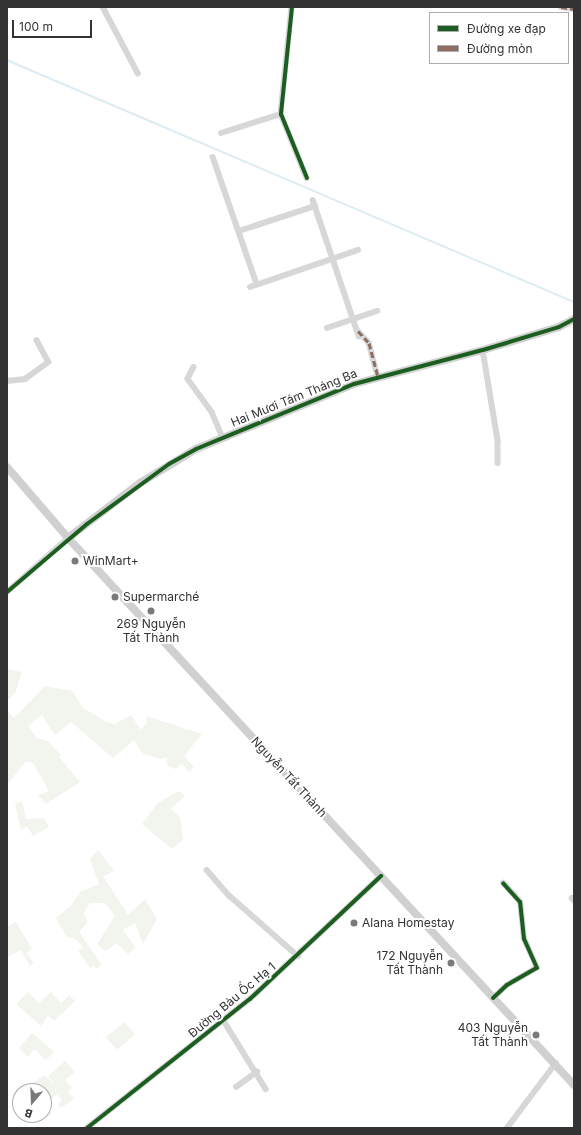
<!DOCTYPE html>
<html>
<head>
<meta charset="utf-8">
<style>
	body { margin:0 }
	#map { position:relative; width:581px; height:1135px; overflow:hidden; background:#fff; font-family:Inter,sans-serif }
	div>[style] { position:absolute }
	.green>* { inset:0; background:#f1f5ed }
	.stream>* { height:1.5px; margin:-0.75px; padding:0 0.75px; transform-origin:0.75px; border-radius:0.75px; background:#ddebf3 }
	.street>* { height:5.5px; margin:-2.75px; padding:0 2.75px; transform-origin:2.75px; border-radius:2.75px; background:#d7d7d7 }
	.secondary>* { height:8px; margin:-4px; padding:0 4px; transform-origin:4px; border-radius:4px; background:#d0d0d0 }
	.quiet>* { height:3px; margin-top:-1.5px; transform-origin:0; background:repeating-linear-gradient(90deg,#8d6e63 0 6px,transparent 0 9px) }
	.cycleway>* { height:4px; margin:-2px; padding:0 2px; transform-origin:2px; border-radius:2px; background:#1b5e20 }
	.dots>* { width:11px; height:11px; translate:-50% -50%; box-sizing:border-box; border:2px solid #fff; border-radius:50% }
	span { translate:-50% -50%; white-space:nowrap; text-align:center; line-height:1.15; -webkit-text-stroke:4px #fff; paint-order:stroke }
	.street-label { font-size:12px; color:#333 }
	.poi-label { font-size:12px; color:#333 }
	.left { translate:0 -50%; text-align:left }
	.right { translate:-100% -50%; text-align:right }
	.frame { position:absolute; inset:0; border:8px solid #333; pointer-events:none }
	.legend { position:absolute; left:429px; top:12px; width:140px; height:52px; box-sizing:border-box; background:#fff; border:1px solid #adadad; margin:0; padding:5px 7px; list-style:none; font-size:12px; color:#333 }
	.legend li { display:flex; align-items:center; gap:8px; height:20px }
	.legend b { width:20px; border:1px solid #adadad }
	.north { position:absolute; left:12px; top:1083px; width:40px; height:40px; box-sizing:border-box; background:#fff; border:1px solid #adadad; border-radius:50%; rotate:199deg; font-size:11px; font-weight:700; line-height:16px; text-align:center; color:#333 }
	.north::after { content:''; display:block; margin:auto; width:14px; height:18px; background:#7a7a7a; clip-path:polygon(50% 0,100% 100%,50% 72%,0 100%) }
	.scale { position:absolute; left:12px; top:20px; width:80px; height:18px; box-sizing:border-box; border:2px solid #333; border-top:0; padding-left:5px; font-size:12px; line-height:14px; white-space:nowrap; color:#333; -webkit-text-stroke:3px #fff; paint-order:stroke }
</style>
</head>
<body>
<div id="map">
	<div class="green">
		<i style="clip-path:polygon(7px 669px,22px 672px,15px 693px,7px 701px)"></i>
		<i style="clip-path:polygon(45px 686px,72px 691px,83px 708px,107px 722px,115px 724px,131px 715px,141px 730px,147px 723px,146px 716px,202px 734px,184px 756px,194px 767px,189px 772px,182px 764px,175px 769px,167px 765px,167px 757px,161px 759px,143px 754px,134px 740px,113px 758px,71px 722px,55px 735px,42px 715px,28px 726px,37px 738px,48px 741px,61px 755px,59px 757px,80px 782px,46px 804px,38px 795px,49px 791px,33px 763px,26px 761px,7px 785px,7px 710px,14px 718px)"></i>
		<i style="clip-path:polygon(179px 791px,185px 796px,171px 809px,180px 817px,183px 840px,172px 849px,142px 824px,158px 803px)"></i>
		<i style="clip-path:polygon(22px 801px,26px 819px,44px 818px,49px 827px,33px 836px,27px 826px,21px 830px,15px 804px)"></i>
		<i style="clip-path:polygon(98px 850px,114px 871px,103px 876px,128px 915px,145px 899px,157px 919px,143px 944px,135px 923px,123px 930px,136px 948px,128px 954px,117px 943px,105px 951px,97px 944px,115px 916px,105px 903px,90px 903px,83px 914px,88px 922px,79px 932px,102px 965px,96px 969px,94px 966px,90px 968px,78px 951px,83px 948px,77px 940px,66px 936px,56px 918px,70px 907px,80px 892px,99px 884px,90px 859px)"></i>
		<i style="clip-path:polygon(16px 922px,32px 949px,26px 953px,34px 963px,30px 966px,21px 950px,7px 957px,7px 927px)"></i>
		<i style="clip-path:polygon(28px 992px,39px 1003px,51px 992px,61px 1003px,69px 995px,75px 1001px,54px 1021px,48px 1015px,41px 1026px,16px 1004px)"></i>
		<i style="clip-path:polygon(124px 1022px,135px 1034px,117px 1050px,106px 1037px)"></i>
		<i style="clip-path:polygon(32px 1033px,54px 1052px,46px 1060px,34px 1049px,28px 1057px,19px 1048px)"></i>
		<i style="clip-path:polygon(65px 1061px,75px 1072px,65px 1080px,72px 1088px,68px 1091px,74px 1099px,61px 1108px,58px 1104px,62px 1101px,58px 1095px,60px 1092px,44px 1104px,52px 1114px,46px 1118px,43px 1115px,44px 1091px,33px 1083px,44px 1075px,56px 1085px,48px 1076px)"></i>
	</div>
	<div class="stream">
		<i style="left:7px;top:60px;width:616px;rotate:23.11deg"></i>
	</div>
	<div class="street">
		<i style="left:103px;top:7px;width:75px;rotate:62.1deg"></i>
		<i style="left:292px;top:7px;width:108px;rotate:95.9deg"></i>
		<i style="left:281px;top:114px;width:69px;rotate:67.9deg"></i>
		<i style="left:561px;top:7px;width:13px;rotate:9deg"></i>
		<i style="left:221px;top:133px;width:63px;rotate:-17.6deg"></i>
		<i style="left:213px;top:157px;width:134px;rotate:70.9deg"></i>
		<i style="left:313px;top:200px;width:144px;rotate:71.3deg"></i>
		<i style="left:239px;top:231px;width:80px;rotate:-18.2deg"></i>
		<i style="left:250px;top:287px;width:114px;rotate:-18.9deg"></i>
		<i style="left:327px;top:328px;width:53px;rotate:-18.8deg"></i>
		<i style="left:358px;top:331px;width:16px;rotate:47deg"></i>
		<i style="left:369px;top:343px;width:35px;rotate:75deg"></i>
		<i style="left:483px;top:350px;width:92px;rotate:80.6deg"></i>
		<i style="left:498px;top:441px;width:22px;rotate:90deg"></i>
		<i style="left:194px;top:367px;width:13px;rotate:117deg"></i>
		<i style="left:188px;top:379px;width:41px;rotate:54deg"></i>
		<i style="left:212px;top:412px;width:28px;rotate:67deg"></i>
		<i style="left:7px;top:381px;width:18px;rotate:-6deg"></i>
		<i style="left:25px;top:379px;width:29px;rotate:-36deg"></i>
		<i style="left:48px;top:362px;width:24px;rotate:-118deg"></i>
		<i style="left:7px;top:592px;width:81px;rotate:-41.5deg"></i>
		<i style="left:207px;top:870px;width:35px;rotate:49deg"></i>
		<i style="left:230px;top:896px;width:91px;rotate:41.4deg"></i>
		<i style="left:572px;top:898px;width:3px;rotate:45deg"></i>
		<i style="left:493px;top:998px;width:19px;rotate:-43deg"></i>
		<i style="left:507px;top:985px;width:34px;rotate:-30deg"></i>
		<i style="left:537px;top:968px;width:32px;rotate:-114deg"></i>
		<i style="left:524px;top:939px;width:37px;rotate:-96deg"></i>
		<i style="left:520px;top:902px;width:25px;rotate:-132deg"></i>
		<i style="left:224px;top:1021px;width:80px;rotate:58.3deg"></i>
		<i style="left:236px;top:1087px;width:26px;rotate:-36deg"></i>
		<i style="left:87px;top:1128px;width:208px;rotate:-38.4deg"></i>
		<i style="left:250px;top:999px;width:180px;rotate:-43.2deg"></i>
		<i style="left:507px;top:1128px;width:81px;rotate:-53deg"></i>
	</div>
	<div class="secondary">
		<i style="left:7px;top:467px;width:94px;rotate:49.3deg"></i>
		<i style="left:68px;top:538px;width:745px;rotate:47.23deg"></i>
		<i style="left:68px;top:538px;width:91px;rotate:-37.4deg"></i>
		<i style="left:140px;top:483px;width:66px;rotate:-31.3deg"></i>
		<i style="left:196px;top:449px;width:171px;rotate:-22.4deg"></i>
		<i style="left:354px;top:384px;width:133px;rotate:-14.8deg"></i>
		<i style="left:483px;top:350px;width:79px;rotate:-16.8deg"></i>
		<i style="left:559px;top:327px;width:17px;rotate:-28deg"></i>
	</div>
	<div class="quiet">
		<i style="left:561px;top:7px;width:13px;rotate:9deg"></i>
		<i style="left:358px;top:331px;width:16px;rotate:47deg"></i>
		<i style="left:369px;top:343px;width:35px;rotate:75deg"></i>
	</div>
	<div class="cycleway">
		<i style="left:292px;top:7px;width:108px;rotate:95.9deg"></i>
		<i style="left:281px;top:114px;width:69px;rotate:67.9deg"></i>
		<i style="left:7px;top:592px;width:105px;rotate:-40.4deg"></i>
		<i style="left:87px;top:524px;width:102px;rotate:-36.2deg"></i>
		<i style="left:169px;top:464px;width:31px;rotate:-29deg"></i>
		<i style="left:196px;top:449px;width:171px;rotate:-22.4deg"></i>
		<i style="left:354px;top:384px;width:133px;rotate:-14.8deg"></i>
		<i style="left:483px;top:350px;width:79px;rotate:-16.8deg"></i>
		<i style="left:559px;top:327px;width:17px;rotate:-28deg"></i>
		<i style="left:493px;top:998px;width:19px;rotate:-43deg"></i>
		<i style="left:507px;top:985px;width:34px;rotate:-30deg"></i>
		<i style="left:537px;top:968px;width:32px;rotate:-114deg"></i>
		<i style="left:524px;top:939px;width:37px;rotate:-96deg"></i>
		<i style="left:520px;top:902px;width:25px;rotate:-132deg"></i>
		<i style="left:87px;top:1128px;width:208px;rotate:-38.4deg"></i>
		<i style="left:250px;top:999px;width:180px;rotate:-43.2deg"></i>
	</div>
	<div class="dots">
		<i style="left:75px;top:561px;background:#7a7a7a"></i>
		<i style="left:115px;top:597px;background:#7a7a7a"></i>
		<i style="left:151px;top:611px;background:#7a7a7a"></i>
		<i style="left:354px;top:923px;background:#7a7a7a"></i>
		<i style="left:451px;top:963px;background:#7a7a7a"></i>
		<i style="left:536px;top:1035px;background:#7a7a7a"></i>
	</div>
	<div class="street-label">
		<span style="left:294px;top:398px;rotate:-22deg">Hai Mươi Tám Tháng Ba</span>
		<span style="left:289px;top:777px;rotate:47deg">Nguyễn Tất Thành</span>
		<span style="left:232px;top:1000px;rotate:-40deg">Đường Bàu Ốc Hạ 1</span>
	</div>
	<div class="poi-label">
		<span class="left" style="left:83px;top:561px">WinMart+</span>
		<span class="left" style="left:123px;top:597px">Supermarché</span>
		<span style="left:151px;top:631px">269 Nguyễn<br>Tất Thành</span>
		<span class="left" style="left:362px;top:923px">Alana Homestay</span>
		<span class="right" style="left:443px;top:963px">172 Nguyễn<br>Tất Thành</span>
		<span class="right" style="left:528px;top:1035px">403 Nguyễn<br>Tất Thành</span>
	</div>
	<div class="frame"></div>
	<ul class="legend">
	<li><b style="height:5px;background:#1b5e20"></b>Đường xe đạp</li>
	<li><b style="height:5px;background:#8d6e63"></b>Đường mòn</li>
	</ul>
	<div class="north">B</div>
	<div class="scale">100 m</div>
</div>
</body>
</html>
